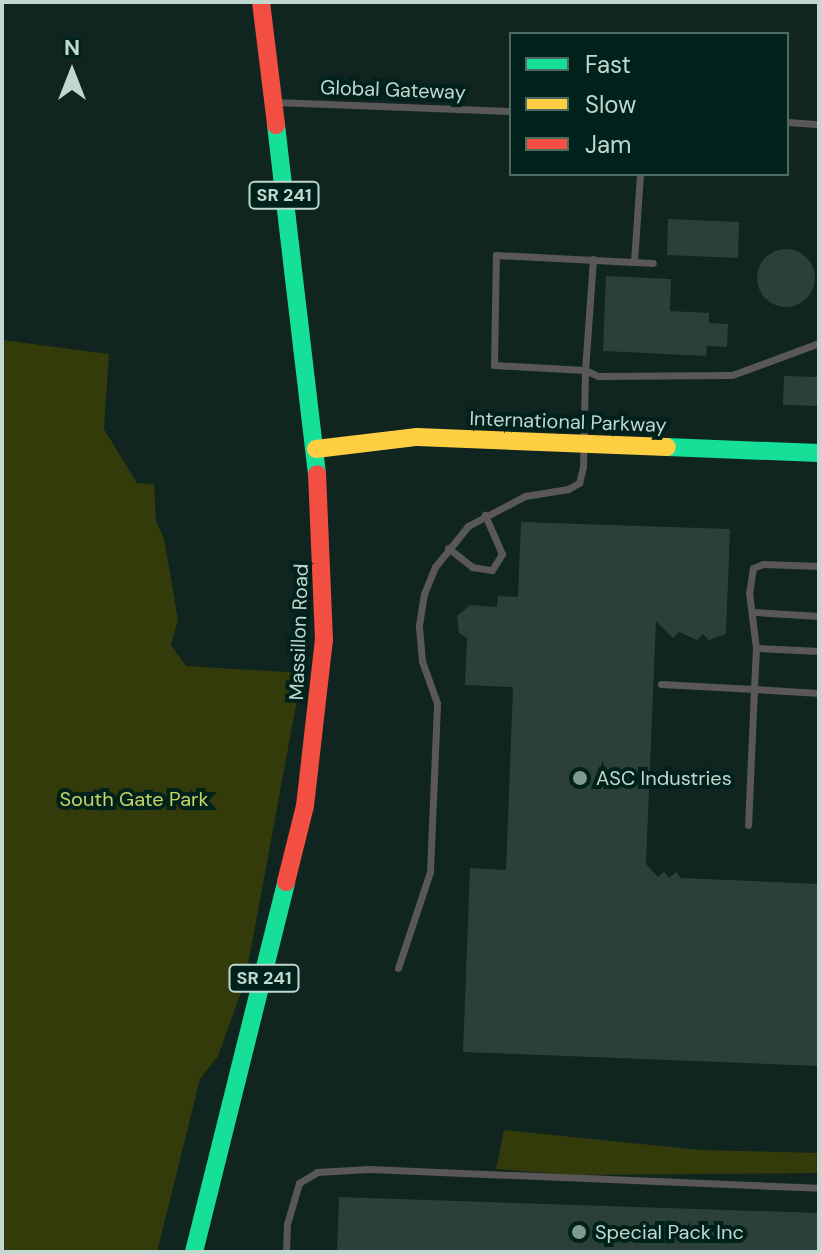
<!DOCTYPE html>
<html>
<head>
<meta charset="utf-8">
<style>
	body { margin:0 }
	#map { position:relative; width:821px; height:1254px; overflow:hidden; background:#102420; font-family:"DM Sans",sans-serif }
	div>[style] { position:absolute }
	.green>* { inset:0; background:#333b0a }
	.building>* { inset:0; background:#2b4038 }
	.round { border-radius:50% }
	.lane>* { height:7px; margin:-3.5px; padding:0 3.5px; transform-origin:3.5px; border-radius:3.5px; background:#5a5759 }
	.fast>* { height:18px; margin:-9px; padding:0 9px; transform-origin:9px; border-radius:9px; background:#16e098 }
	.slow>* { height:18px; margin:-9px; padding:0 9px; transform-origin:9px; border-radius:9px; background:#ffcf43 }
	.jam>* { height:18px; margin:-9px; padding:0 9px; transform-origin:9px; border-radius:9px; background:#f24e42 }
	.dots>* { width:22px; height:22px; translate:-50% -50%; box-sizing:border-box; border:4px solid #00221b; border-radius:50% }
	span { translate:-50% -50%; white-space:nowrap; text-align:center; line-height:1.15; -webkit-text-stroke:8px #00221b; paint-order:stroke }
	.shield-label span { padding:2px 6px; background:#00221b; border:2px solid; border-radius:6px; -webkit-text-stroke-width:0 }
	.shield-label { font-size:18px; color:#c0d8d0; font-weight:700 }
	.street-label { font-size:20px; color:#c0d8d0 }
	.poi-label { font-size:20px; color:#c0d8d0 }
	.left { translate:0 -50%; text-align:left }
	.park-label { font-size:20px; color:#c5d366 }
	.frame { position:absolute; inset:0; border:4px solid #c0d8d0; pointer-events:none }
	.legend { position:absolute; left:509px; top:32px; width:280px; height:144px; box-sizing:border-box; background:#00221b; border:2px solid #4d6b63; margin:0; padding:10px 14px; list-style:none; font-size:24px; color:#c0d8d0 }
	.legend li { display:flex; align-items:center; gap:16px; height:40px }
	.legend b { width:40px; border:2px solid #4d6b63 }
	.north { position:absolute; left:32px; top:32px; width:80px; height:80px; -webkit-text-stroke:6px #00221b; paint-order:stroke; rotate:0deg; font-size:22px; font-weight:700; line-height:32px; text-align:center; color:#c0d8d0 }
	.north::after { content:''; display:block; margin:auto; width:28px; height:36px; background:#c0d8d0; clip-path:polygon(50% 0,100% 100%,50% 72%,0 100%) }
</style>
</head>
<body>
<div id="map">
	<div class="green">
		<i style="clip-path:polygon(2px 340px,109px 354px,104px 429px,137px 483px,154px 484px,156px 521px,164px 538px,178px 620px,171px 645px,186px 666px,302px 673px,245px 981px,218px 1056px,200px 1079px,157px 1252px,2px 1252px)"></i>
		<i style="clip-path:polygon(504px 1130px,701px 1150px,819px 1153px,819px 1173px,573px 1175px,496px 1169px)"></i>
	</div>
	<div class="building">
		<i style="clip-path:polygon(668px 219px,739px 222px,738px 258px,667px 255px)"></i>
		<i class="round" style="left:757px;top:249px;width:58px;height:58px"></i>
		<i style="clip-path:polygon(606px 276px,671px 279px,670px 311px,709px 313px,709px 323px,728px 324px,727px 347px,707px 346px,706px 356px,603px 351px)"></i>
		<i style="clip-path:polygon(784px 376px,819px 377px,819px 406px,783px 405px)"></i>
		<i style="clip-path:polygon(521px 522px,730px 529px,726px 634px,709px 640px,703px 634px,697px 640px,679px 632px,673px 638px,656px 621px,646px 864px,658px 877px,664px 872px,669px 878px,676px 872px,681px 878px,819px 884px,819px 1066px,463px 1052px,470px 868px,506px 870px,513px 687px,465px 685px,467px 638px,459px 633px,457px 616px,470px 605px,497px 607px,498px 596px,518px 597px)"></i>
		<i style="clip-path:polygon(339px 1197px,819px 1213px,819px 1252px,337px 1252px)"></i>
	</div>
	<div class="lane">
		<i style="left:275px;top:102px;width:236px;rotate:2.2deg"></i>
		<i style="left:787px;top:122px;width:32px;rotate:4deg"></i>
		<i style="left:593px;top:259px;width:111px;rotate:94.1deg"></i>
		<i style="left:585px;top:370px;width:14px;rotate:25deg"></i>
		<i style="left:598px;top:376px;width:134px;rotate:-0.4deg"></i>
		<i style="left:732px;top:375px;width:93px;rotate:-20.2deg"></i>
		<i style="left:634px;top:262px;width:88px;rotate:-86.1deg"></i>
		<i style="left:448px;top:548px;width:31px;rotate:38deg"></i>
		<i style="left:472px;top:567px;width:20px;rotate:9deg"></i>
		<i style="left:492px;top:570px;width:19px;rotate:-58deg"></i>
		<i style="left:502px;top:554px;width:43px;rotate:-113.6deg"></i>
		<i style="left:819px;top:566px;width:56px;rotate:-178deg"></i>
		<i style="left:763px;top:564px;width:11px;rotate:158deg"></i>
		<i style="left:753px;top:568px;width:24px;rotate:99deg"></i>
		<i style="left:749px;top:592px;width:56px;rotate:82.9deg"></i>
		<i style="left:756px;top:648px;width:63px;rotate:2.7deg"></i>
		<i style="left:754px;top:612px;width:65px;rotate:3.5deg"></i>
		<i style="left:756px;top:648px;width:41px;rotate:92.8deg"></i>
		<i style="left:754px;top:689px;width:65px;rotate:3.5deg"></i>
		<i style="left:661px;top:684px;width:93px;rotate:3.1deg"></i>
		<i style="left:754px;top:689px;width:136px;rotate:92.5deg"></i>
		<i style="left:398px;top:968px;width:101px;rotate:-71.6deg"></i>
		<i style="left:430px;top:872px;width:169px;rotate:-87.6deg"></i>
		<i style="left:437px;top:703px;width:45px;rotate:-109.7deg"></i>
		<i style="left:422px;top:661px;width:36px;rotate:-95deg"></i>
		<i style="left:419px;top:625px;width:31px;rotate:-81deg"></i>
		<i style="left:424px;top:594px;width:29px;rotate:-68deg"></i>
		<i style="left:435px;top:567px;width:53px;rotate:-51.2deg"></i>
		<i style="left:468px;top:526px;width:64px;rotate:-27.8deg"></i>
		<i style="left:525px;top:496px;width:44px;rotate:-9.2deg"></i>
		<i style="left:568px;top:489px;width:13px;rotate:-29deg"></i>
		<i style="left:579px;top:483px;width:16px;rotate:-76deg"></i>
		<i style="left:583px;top:467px;width:97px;rotate:-88.8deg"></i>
		<i style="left:585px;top:370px;width:91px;rotate:-176.9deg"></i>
		<i style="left:494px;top:365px;width:110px;rotate:-89deg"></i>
		<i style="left:496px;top:255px;width:157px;rotate:2.9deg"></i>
		<i style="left:286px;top:1252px;width:28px;rotate:-88deg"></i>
		<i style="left:287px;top:1224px;width:43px;rotate:-73.7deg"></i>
		<i style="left:299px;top:1183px;width:21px;rotate:-31deg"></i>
		<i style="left:317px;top:1172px;width:52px;rotate:-3.3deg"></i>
		<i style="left:369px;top:1169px;width:450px;rotate:2.4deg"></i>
	</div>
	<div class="fast">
		<i style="left:276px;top:125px;width:351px;rotate:83.3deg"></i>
		<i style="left:667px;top:447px;width:152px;rotate:2.3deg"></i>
		<i style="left:194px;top:1252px;width:381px;rotate:-76deg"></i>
	</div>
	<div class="slow">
		<i style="left:316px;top:449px;width:102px;rotate:-6.8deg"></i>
		<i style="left:417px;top:437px;width:250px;rotate:2.3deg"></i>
	</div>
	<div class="jam">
		<i style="left:261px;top:2px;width:124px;rotate:83deg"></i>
		<i style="left:286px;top:882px;width:78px;rotate:-76deg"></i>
		<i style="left:305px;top:806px;width:167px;rotate:-83.5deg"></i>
		<i style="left:324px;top:640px;width:166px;rotate:-92.4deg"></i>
	</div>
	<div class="dots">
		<i style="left:580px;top:778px;background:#829992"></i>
		<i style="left:579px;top:1232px;background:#829992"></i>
	</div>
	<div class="shield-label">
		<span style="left:284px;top:195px">SR 241</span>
		<span style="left:264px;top:978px">SR 241</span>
	</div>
	<div class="street-label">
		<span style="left:393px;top:90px;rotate:2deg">Global Gateway</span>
		<span style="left:568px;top:422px;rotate:2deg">International Parkway</span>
		<span style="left:299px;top:632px;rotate:-88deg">Massillon Road</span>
	</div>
	<div class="poi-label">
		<span class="left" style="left:596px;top:778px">ASC Industries</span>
		<span class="left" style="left:595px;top:1232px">Special Pack Inc</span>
	</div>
	<div class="park-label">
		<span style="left:134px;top:799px">South Gate Park</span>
	</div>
	<div class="frame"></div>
	<ul class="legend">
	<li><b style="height:10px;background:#16e098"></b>Fast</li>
	<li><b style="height:10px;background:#ffcf43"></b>Slow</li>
	<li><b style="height:10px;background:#f24e42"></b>Jam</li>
	</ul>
	<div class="north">N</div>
</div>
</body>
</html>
